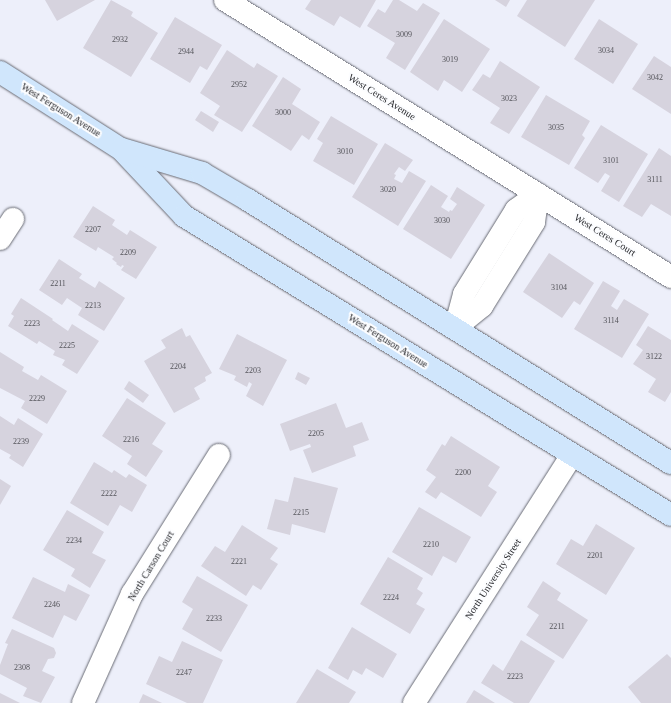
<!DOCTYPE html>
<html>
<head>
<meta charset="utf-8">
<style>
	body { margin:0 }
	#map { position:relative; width:671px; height:703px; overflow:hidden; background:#edeffa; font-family:"Times New Roman",serif }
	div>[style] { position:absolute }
	.building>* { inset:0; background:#d6d3de }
	.roads { filter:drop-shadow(0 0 1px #696b74) drop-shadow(0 0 1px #696b74) }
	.street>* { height:22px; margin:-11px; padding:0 11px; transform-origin:11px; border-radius:11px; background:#fff }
	.secondary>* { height:22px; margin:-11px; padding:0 11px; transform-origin:11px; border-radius:11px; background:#d0e6fc }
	span { translate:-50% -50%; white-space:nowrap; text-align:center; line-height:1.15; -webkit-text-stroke:4px #fcfdff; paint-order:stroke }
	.number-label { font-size:8px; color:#54545a }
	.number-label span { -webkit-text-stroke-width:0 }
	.street-label { font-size:10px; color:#292a2e }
</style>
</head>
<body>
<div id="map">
	<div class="building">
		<i style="clip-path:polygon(45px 0,95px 0,57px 21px)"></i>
		<i style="clip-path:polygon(111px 0,133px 12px,131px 16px,158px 33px,131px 77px,83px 48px)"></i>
		<i style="clip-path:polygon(311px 0,376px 0,360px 28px,340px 16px,334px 26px,305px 9px)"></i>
		<i style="clip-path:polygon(393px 0,399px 0,417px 11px,423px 3px,440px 13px,405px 70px,386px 58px,395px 43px,367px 26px,378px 9px,385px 13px)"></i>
		<i style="clip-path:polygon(495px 0,510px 0,506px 7px)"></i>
		<i style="clip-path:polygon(527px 0,595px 0,565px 47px,517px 16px)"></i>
		<i style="clip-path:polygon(175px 17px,222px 45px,207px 70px,200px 66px,190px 83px,150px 59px)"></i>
		<i style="clip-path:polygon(444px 19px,490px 49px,462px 92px,444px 80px,438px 91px,410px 72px)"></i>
		<i style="clip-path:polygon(599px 19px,638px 44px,613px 84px,574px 59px)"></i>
		<i style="clip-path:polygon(227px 50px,254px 68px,257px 63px,278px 76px,242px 132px,214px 115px,220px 106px,200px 93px)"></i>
		<i style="clip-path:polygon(654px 56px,671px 67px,671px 114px,632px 89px)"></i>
		<i style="clip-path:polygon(500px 61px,540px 87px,509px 134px,490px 123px,500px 108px,472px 90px,483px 74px,490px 78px)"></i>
		<i style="clip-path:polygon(283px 77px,301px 89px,292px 104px,320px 122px,309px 140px,302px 135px,291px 151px,252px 126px)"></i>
		<i style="clip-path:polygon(546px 95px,590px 121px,582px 135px,585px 138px,569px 165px,521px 137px)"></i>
		<i style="clip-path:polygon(201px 111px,219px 122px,213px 132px,195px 120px)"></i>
		<i style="clip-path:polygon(331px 116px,378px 144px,354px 185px,313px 161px,323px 143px,317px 139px)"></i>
		<i style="clip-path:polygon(601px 125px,648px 154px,619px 202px,601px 191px,610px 176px,605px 173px,598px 183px,574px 168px)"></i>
		<i style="clip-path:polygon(385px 143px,413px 160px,405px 171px,399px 167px,394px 174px,396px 175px,394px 179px,402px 183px,409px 171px,426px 181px,398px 226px,352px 197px)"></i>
		<i style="clip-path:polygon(659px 148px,671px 156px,671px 216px,651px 204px,642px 217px,623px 206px)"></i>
		<i style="clip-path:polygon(431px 185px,448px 196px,441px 207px,449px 212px,450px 210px,452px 211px,457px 204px,450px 199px,457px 187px,485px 205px,451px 259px,403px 229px)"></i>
		<i style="clip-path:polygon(93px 206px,115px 220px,112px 225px,127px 235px,130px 230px,157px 247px,136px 279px,121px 270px,124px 266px,122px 265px,121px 267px,116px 264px,117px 263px,112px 259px,114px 257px,98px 247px,96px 251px,73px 237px)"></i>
		<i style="clip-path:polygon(549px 253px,594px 283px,580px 305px,574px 301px,562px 318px,523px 292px)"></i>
		<i style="clip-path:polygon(59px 259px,82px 274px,79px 278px,95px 288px,99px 281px,125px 298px,104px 331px,78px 315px,82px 308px,67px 298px,62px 305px,39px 290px)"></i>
		<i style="clip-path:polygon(603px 281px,620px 291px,611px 306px,617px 310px,624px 299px,649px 314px,622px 358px,574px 329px)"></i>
		<i style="clip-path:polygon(21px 298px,53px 319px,52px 320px,68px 331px,72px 324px,99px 341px,77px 374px,62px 365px,65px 360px,53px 355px,55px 351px,39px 341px,37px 344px,8px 326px,14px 316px,11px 314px)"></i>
		<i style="clip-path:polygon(648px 326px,671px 340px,671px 392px,665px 402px,648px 392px,656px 379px,633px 364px,643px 350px,636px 345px)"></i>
		<i style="clip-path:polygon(182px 328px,186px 337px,190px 335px,212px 373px,205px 377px,206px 381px,194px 388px,200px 399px,174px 413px,144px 361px,166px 348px,161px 340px)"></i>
		<i style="clip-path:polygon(237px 334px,287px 360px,263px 406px,246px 396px,252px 384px,249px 382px,247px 387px,234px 380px,236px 376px,219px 369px)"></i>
		<i style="clip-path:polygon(0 352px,24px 367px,22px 371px,38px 380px,41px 375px,67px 391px,47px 424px,21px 408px,25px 401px,0 388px)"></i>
		<i style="clip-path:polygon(298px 372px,310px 378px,306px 385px,295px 379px)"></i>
		<i style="clip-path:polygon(129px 381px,149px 395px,143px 403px,124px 389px)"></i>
		<i style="clip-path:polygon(127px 398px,166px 423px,152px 444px,163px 451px,146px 477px,127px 464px,132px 456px,102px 436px)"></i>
		<i style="clip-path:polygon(336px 403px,346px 428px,362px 422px,369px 440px,353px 446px,356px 456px,312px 473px,303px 450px,311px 447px,310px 444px,290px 451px,280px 424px)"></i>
		<i style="clip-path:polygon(0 416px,14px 425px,18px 418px,43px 434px,23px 467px,9px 458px,11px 455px,0 449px)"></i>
		<i style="clip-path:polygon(451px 436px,500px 467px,488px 486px,497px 492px,481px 517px,441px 492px,436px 499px,425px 492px,436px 477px,426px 470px,442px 444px,445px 446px)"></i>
		<i style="clip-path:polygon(94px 462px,112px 473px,114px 470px,126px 478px,129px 474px,147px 485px,132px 512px,120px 505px,108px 526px,70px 503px)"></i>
		<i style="clip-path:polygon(294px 477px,338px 488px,325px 533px,292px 524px,290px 535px,267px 529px,275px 499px,288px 502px)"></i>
		<i style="clip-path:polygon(0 479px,11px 486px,0 505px)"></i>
		<i style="clip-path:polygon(419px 507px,471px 537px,456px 563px,443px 556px,432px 576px,392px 552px)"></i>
		<i style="clip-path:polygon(67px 510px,104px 532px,92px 553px,106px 560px,90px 588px,71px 576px,75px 569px,43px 550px)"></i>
		<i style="clip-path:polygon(596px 524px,635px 548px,606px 595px,556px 564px,571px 539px,583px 546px)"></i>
		<i style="clip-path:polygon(242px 525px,278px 548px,270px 559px,278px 564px,261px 590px,253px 585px,246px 596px,201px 566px,215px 546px,225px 552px)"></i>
		<i style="clip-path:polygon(388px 557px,423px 578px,417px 589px,423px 593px,416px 604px,425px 609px,410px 634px,360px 604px)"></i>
		<i style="clip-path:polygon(197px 576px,248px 605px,221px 652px,182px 629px,193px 609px,182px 602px)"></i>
		<i style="clip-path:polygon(33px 577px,65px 592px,68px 584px,90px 595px,76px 621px,64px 615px,53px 638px,12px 618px)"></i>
		<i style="clip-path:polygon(543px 581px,561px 593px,557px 600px,588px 620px,563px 659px,526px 635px,539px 615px,527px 607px)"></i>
		<i style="clip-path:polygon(352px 627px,397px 654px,383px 678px,366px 668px,362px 675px,353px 670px,348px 680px,328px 668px)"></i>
		<i style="clip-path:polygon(12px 629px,54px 648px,56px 653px,54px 658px,48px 659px,42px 671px,55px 677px,41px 703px,23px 696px,27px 688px,0 674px,0 665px,8px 644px,5px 643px)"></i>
		<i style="clip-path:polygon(521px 640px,555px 661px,529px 703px,514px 703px,481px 683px,493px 664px,503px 671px)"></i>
		<i style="clip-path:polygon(182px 641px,223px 660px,203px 703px,187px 703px,146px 684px,159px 656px,172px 662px)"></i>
		<i style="clip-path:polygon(667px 654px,671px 658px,671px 703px,641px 703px,628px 687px)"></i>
		<i style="clip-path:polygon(317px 669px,356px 692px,349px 703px,296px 703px)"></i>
		<i style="clip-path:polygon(474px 690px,495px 703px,466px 703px)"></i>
		<i style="clip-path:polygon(0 693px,20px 703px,0 703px)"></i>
		<i style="clip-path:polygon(143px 694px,162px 703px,139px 703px)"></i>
	</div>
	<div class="roads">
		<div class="street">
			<i style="left:225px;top:0;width:525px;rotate:31.84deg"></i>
			<i style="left:0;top:239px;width:24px;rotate:-57deg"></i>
			<i style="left:455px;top:328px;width:35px;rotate:-39deg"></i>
			<i style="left:482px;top:306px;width:99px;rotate:-58.2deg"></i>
			<i style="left:534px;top:222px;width:28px;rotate:-82deg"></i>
			<i style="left:455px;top:328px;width:35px;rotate:-75deg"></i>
			<i style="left:464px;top:294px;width:99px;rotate:-58.2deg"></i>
			<i style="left:516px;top:210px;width:27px;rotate:-36deg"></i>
			<i style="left:83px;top:703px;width:120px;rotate:-65.8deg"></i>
			<i style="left:132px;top:594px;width:164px;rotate:-58deg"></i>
			<i style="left:414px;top:703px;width:294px;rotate:-57.5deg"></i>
		</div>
		<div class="secondary">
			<i style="left:0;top:72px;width:143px;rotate:32.5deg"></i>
			<i style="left:121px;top:149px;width:92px;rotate:46.8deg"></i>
			<i style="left:184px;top:216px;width:571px;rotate:31.55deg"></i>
			<i style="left:122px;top:149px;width:84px;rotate:16.7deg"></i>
			<i style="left:202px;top:173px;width:53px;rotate:30.4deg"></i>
			<i style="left:248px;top:200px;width:498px;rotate:31.9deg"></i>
		</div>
	</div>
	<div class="number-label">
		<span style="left:404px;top:35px">3009</span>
		<span style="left:120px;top:40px">2932</span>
		<span style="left:606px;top:51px">3034</span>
		<span style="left:186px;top:52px">2944</span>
		<span style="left:450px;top:60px">3019</span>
		<span style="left:655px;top:78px">3042</span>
		<span style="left:239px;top:85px">2952</span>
		<span style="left:509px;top:99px">3023</span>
		<span style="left:283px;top:113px">3000</span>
		<span style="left:556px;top:128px">3035</span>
		<span style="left:345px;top:152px">3010</span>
		<span style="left:611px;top:161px">3101</span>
		<span style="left:655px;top:180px">3111</span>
		<span style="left:388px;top:190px">3020</span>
		<span style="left:442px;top:221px">3030</span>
		<span style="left:93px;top:230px">2207</span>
		<span style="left:128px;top:253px">2209</span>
		<span style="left:58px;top:284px">2211</span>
		<span style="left:559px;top:288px">3104</span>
		<span style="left:93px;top:306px">2213</span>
		<span style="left:611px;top:321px">3114</span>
		<span style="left:32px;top:324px">2223</span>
		<span style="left:67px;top:346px">2225</span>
		<span style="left:654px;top:357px">3122</span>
		<span style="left:178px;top:367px">2204</span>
		<span style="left:253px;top:371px">2203</span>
		<span style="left:37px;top:399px">2229</span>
		<span style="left:316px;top:434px">2205</span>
		<span style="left:131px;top:440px">2216</span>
		<span style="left:21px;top:442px">2239</span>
		<span style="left:463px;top:473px">2200</span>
		<span style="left:109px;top:494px">2222</span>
		<span style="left:301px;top:513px">2215</span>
		<span style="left:74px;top:541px">2234</span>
		<span style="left:431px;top:545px">2210</span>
		<span style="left:595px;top:556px">2201</span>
		<span style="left:239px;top:562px">2221</span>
		<span style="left:391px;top:598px">2224</span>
		<span style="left:52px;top:605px">2246</span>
		<span style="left:214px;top:619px">2233</span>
		<span style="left:557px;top:627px">2211</span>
		<span style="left:22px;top:668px">2308</span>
		<span style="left:184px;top:673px">2247</span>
		<span style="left:515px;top:677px">2223</span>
	</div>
	<div class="street-label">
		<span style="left:382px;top:97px;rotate:32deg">West Ceres Avenue</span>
		<span style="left:61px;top:110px;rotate:32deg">West Ferguson Avenue</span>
		<span style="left:605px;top:235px;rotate:32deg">West Ceres Court</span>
		<span style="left:388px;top:341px;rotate:32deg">West Ferguson Avenue</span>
		<span style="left:151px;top:566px;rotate:-59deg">North Carson Court</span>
		<span style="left:493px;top:579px;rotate:-57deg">North University Street</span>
	</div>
</div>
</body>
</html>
